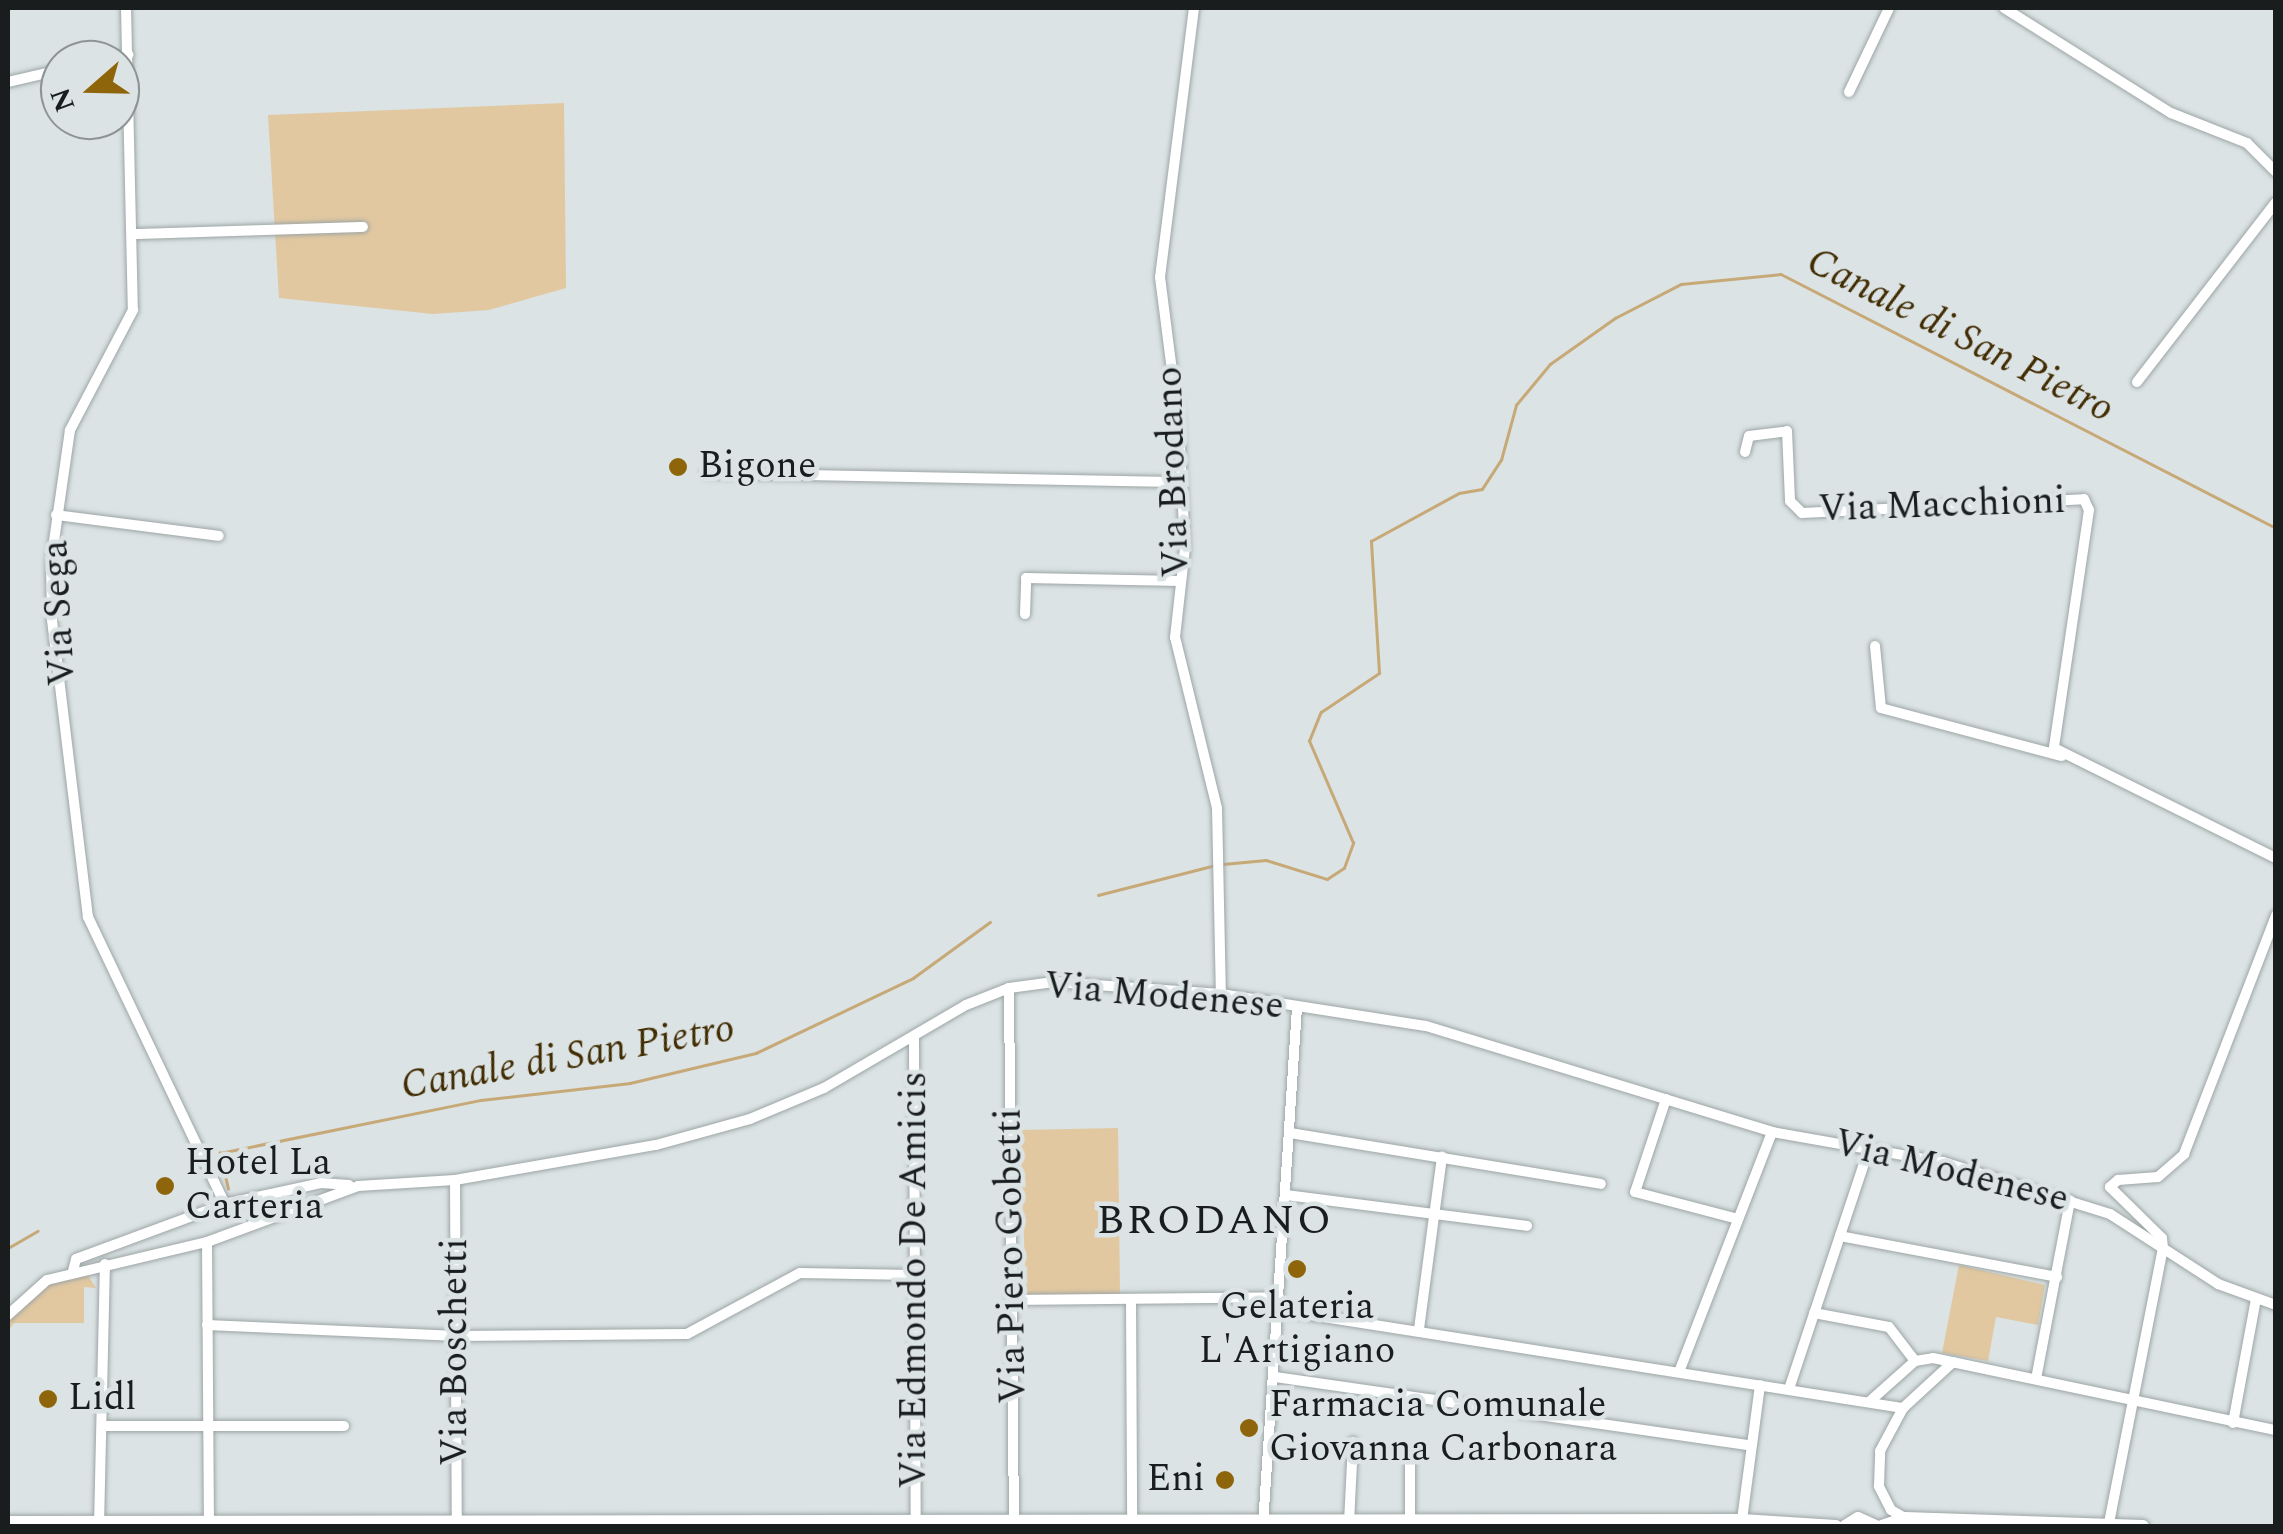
<!DOCTYPE html>
<html>
<head>
<meta charset="utf-8">
<style>
	body { margin:0 }
	#map { position:relative; width:2283px; height:1534px; overflow:hidden; background:#dbe3e4; font-family:Spectral,serif }
	div>[style] { position:absolute }
	.green>* { inset:0; background:#e1c8a1 }
	.stream>* { height:2.5px; margin:-1.25px; padding:0 1.25px; transform-origin:1.25px; border-radius:1.25px; background:#c7a978 }
	.roads { filter:drop-shadow(0 0 2px #9da5a5) drop-shadow(0 0 2px #9da5a5) }
	.minor>* { height:10px; margin:-5px; padding:0 5px; transform-origin:5px; border-radius:5px; background:#fff }
	.major>* { height:12px; margin:-6px; padding:0 6px; transform-origin:6px; border-radius:6px; background:#fff }
	.dots>* { width:28px; height:28px; translate:-50% -50%; box-sizing:border-box; border:5px solid #dbe3e4; border-radius:50% }
	span { translate:-50% -50%; white-space:nowrap; text-align:center; line-height:1.15; -webkit-text-stroke:9px #dbe3e4; paint-order:stroke }
	.poi-label { font-size:38px; color:#1a1d1d }
	.left { translate:0 -50%; text-align:left }
	.right { translate:-100% -50%; text-align:right }
	.street-label { font-size:38px; color:#1a1d1d }
	.water-label { font-size:40px; color:#422d03; font-style:italic }
	.quarter-label { font-size:42px; color:#1a1d1d; letter-spacing:2.5px }
	.frame { position:absolute; inset:0; border:10px solid #1a1d1d; pointer-events:none }
	.north { position:absolute; left:40px; top:40px; width:100px; height:100px; box-sizing:border-box; background:#dbe3e4; border:2px solid #8e9494; border-radius:50%; rotate:250deg; font-size:28px; font-weight:700; line-height:40px; text-align:center; color:#1a1d1d }
	.north::after { content:''; display:block; margin:auto; width:35px; height:45px; background:#8f650c; clip-path:polygon(50% 0,100% 100%,50% 72%,0 100%) }
</style>
</head>
<body>
<div id="map">
	<div class="green">
		<i style="clip-path:polygon(564px 103px,566px 288px,489px 310px,433px 314px,279px 298px,268px 115px)"></i>
		<i style="clip-path:polygon(1118px 1128px,1120px 1294px,1026px 1295px,1020px 1130px)"></i>
		<i style="clip-path:polygon(1959px 1265px,2045px 1285px,2038px 1325px,1996px 1317px,1988px 1361px,1942px 1353px)"></i>
		<i style="clip-path:polygon(86px 1272px,96px 1288px,84px 1287px,84px 1323px,14px 1323px,8px 1331px,8px 1318px,49px 1284px)"></i>
	</div>
	<div class="stream">
		<i style="left:1223px;top:864px;width:43px;rotate:-5.3deg"></i>
		<i style="left:1266px;top:860px;width:64px;rotate:17.3deg"></i>
		<i style="left:1327px;top:879px;width:20px;rotate:-33deg"></i>
		<i style="left:1344px;top:868px;width:27px;rotate:-70deg"></i>
		<i style="left:1353px;top:843px;width:111px;rotate:-113.3deg"></i>
		<i style="left:1309px;top:741px;width:31px;rotate:-68deg"></i>
		<i style="left:1321px;top:712px;width:70px;rotate:-33.9deg"></i>
		<i style="left:1379px;top:673px;width:132px;rotate:-93.5deg"></i>
		<i style="left:1371px;top:541px;width:100px;rotate:-28.6deg"></i>
		<i style="left:1459px;top:493px;width:23px;rotate:-10deg"></i>
		<i style="left:1482px;top:489px;width:35px;rotate:-57deg"></i>
		<i style="left:1501px;top:460px;width:57px;rotate:-74.7deg"></i>
		<i style="left:1516px;top:405px;width:53px;rotate:-50.3deg"></i>
		<i style="left:1550px;top:364px;width:80px;rotate:-35.3deg"></i>
		<i style="left:1615px;top:318px;width:74px;rotate:-27.3deg"></i>
		<i style="left:1681px;top:284px;width:100px;rotate:-5.7deg"></i>
		<i style="left:1781px;top:274px;width:556px;rotate:27.16deg"></i>
		<i style="left:1098px;top:895px;width:118px;rotate:-14.3deg"></i>
		<i style="left:228px;top:1189px;width:37px;rotate:-103deg"></i>
		<i style="left:220px;top:1153px;width:266px;rotate:-11.5deg"></i>
		<i style="left:481px;top:1100px;width:150px;rotate:-6.5deg"></i>
		<i style="left:630px;top:1083px;width:130px;rotate:-13.4deg"></i>
		<i style="left:756px;top:1053px;width:174px;rotate:-25.5deg"></i>
		<i style="left:913px;top:978px;width:95px;rotate:-36deg"></i>
		<i style="left:8px;top:1248px;width:34px;rotate:-30deg"></i>
	</div>
	<div class="roads">
		<div class="minor">
			<i style="left:126px;top:8px;width:302px;rotate:88.7deg"></i>
			<i style="left:133px;top:310px;width:136px;rotate:117.7deg"></i>
			<i style="left:70px;top:430px;width:133px;rotate:98.2deg"></i>
			<i style="left:51px;top:562px;width:58px;rotate:89deg"></i>
			<i style="left:52px;top:620px;width:299px;rotate:83.1deg"></i>
			<i style="left:88px;top:917px;width:318px;rotate:64.5deg"></i>
			<i style="left:1194px;top:8px;width:271px;rotate:97.2deg"></i>
			<i style="left:1160px;top:277px;width:150px;rotate:82.7deg"></i>
			<i style="left:1179px;top:426px;width:122px;rotate:87.2deg"></i>
			<i style="left:1185px;top:548px;width:90px;rotate:96.4deg"></i>
			<i style="left:1175px;top:637px;width:176px;rotate:76.2deg"></i>
			<i style="left:1217px;top:808px;width:186px;rotate:88.8deg"></i>
			<i style="left:2004px;top:8px;width:197px;rotate:32.2deg"></i>
			<i style="left:2171px;top:113px;width:82px;rotate:21.5deg"></i>
			<i style="left:2247px;top:143px;width:41px;rotate:45deg"></i>
			<i style="left:104px;top:60px;width:25px;rotate:-12deg"></i>
			<i style="left:8px;top:82px;width:53px;rotate:-13deg"></i>
			<i style="left:1849px;top:92px;width:93px;rotate:-64.5deg"></i>
			<i style="left:135px;top:234px;width:228px;rotate:-1.8deg"></i>
			<i style="left:2137px;top:382px;width:227px;rotate:-52.3deg"></i>
			<i style="left:1745px;top:452px;width:16px;rotate:-76deg"></i>
			<i style="left:1749px;top:436px;width:38px;rotate:-7deg"></i>
			<i style="left:1787px;top:431px;width:70px;rotate:87.5deg"></i>
			<i style="left:1790px;top:501px;width:17px;rotate:45deg"></i>
			<i style="left:1802px;top:513px;width:282px;rotate:-2.8deg"></i>
			<i style="left:2084px;top:499px;width:12px;rotate:66deg"></i>
			<i style="left:2089px;top:510px;width:241px;rotate:98.4deg"></i>
			<i style="left:2054px;top:748px;width:248px;rotate:26.4deg"></i>
			<i style="left:706px;top:473px;width:475px;rotate:1.1deg"></i>
			<i style="left:56px;top:515px;width:164px;rotate:7.3deg"></i>
			<i style="left:1025px;top:614px;width:36px;rotate:-88deg"></i>
			<i style="left:1026px;top:578px;width:155px;rotate:1.1deg"></i>
			<i style="left:1875px;top:646px;width:62px;rotate:84.5deg"></i>
			<i style="left:1881px;top:708px;width:187px;rotate:14.9deg"></i>
			<i style="left:1009px;top:988px;width:536px;rotate:89.47deg"></i>
			<i style="left:914px;top:1038px;width:485px;rotate:89.8deg"></i>
			<i style="left:1666px;top:1099px;width:98px;rotate:108.4deg"></i>
			<i style="left:1635px;top:1192px;width:106px;rotate:14.7deg"></i>
			<i style="left:1290px;top:1133px;width:315px;rotate:9.3deg"></i>
			<i style="left:455px;top:1180px;width:344px;rotate:89.7deg"></i>
			<i style="left:1286px;top:1195px;width:243px;rotate:7.3deg"></i>
			<i style="left:1840px;top:1236px;width:221px;rotate:10.7deg"></i>
			<i style="left:207px;top:1242px;width:282px;rotate:89.6deg"></i>
			<i style="left:73px;top:1271px;width:12px;rotate:-76deg"></i>
			<i style="left:76px;top:1259px;width:159px;rotate:-20.3deg"></i>
			<i style="left:225px;top:1204px;width:98px;rotate:-12.3deg"></i>
			<i style="left:321px;top:1183px;width:28px;rotate:4deg"></i>
			<i style="left:1131px;top:1299px;width:224px;rotate:89.7deg"></i>
			<i style="left:1014px;top:1300px;width:265px;rotate:-0.6deg"></i>
			<i style="left:1279px;top:1310px;width:632px;rotate:8.93deg"></i>
			<i style="left:1814px;top:1313px;width:76px;rotate:10.6deg"></i>
			<i style="left:1889px;top:1327px;width:43px;rotate:52.6deg"></i>
			<i style="left:8px;top:1315px;width:52px;rotate:-41.9deg"></i>
			<i style="left:47px;top:1280px;width:164px;rotate:-13.4deg"></i>
			<i style="left:207px;top:1242px;width:161px;rotate:-20.3deg"></i>
			<i style="left:358px;top:1186px;width:97px;rotate:-3.5deg"></i>
			<i style="left:455px;top:1180px;width:204px;rotate:-9.9deg"></i>
			<i style="left:656px;top:1145px;width:98px;rotate:-15.5deg"></i>
			<i style="left:750px;top:1119px;width:80px;rotate:-22.7deg"></i>
			<i style="left:824px;top:1088px;width:164px;rotate:-30.3deg"></i>
			<i style="left:966px;top:1005px;width:46px;rotate:-21.6deg"></i>
			<i style="left:1009px;top:988px;width:45px;rotate:-7.6deg"></i>
			<i style="left:1054px;top:982px;width:167px;rotate:4.1deg"></i>
			<i style="left:1221px;top:994px;width:207px;rotate:8.9deg"></i>
			<i style="left:1426px;top:1026px;width:362px;rotate:17deg"></i>
			<i style="left:1772px;top:1132px;width:174px;rotate:10deg"></i>
			<i style="left:1943px;top:1162px;width:175px;rotate:17.3deg"></i>
			<i style="left:2110px;top:1214px;width:129px;rotate:32.9deg"></i>
			<i style="left:2218px;top:1284px;width:62px;rotate:19.9deg"></i>
			<i style="left:207px;top:1325px;width:251px;rotate:2.5deg"></i>
			<i style="left:458px;top:1336px;width:229px;rotate:-0.5deg"></i>
			<i style="left:687px;top:1334px;width:128px;rotate:-28.4deg"></i>
			<i style="left:800px;top:1273px;width:114px;rotate:1deg"></i>
			<i style="left:1419px;top:1329px;width:174px;rotate:-82.4deg"></i>
			<i style="left:1679px;top:1372px;width:257px;rotate:-68.8deg"></i>
			<i style="left:1275px;top:1377px;width:481px;rotate:8.2deg"></i>
			<i style="left:2036px;top:1379px;width:182px;rotate:-79.2deg"></i>
			<i style="left:1789px;top:1389px;width:253px;rotate:-71.6deg"></i>
			<i style="left:1869px;top:1402px;width:62px;rotate:-41.7deg"></i>
			<i style="left:1915px;top:1361px;width:18px;rotate:-9deg"></i>
			<i style="left:1933px;top:1358px;width:350px;rotate:11.9deg"></i>
			<i style="left:2233px;top:1423px;width:126px;rotate:-79.5deg"></i>
			<i style="left:102px;top:1426px;width:242px"></i>
			<i style="left:1410px;top:1452px;width:70px;rotate:90deg"></i>
			<i style="left:1905px;top:1518px;width:16px;rotate:-150deg"></i>
			<i style="left:1891px;top:1510px;width:27px;rotate:-117deg"></i>
			<i style="left:1879px;top:1486px;width:35px;rotate:-88deg"></i>
			<i style="left:1880px;top:1451px;width:49px;rotate:-61.9deg"></i>
			<i style="left:1903px;top:1408px;width:68px;rotate:-42.6deg"></i>
			<i style="left:1742px;top:1520px;width:136px;rotate:-82.4deg"></i>
			<i style="left:1349px;top:1522px;width:80px;rotate:-87.1deg"></i>
			<i style="left:2109px;top:1523px;width:280px;rotate:-78.9deg"></i>
			<i style="left:2163px;top:1248px;width:10px;rotate:-96deg"></i>
			<i style="left:2162px;top:1238px;width:73px;rotate:-135.6deg"></i>
			<i style="left:2110px;top:1187px;width:11px;rotate:-41deg"></i>
			<i style="left:2118px;top:1180px;width:40px;rotate:-4.3deg"></i>
			<i style="left:2158px;top:1177px;width:35px;rotate:-41deg"></i>
			<i style="left:2184px;top:1154px;width:256px;rotate:-68.9deg"></i>
			<i style="left:1263px;top:1525px;width:519px;rotate:-86.24deg"></i>
			<i style="left:99px;top:1526px;width:262px;rotate:-88.7deg"></i>
		</div>
		<div class="major">
			<i style="left:8px;top:1522px;width:1734px;rotate:-0.07deg"></i>
			<i style="left:1742px;top:1520px;width:94px;rotate:3.7deg"></i>
			<i style="left:1845px;top:1526px;width:15px;rotate:-32deg"></i>
			<i style="left:1858px;top:1518px;width:20px;rotate:24deg"></i>
			<i style="left:1882px;top:1526px;width:24px;rotate:-19deg"></i>
			<i style="left:1905px;top:1518px;width:238px;rotate:1.9deg"></i>
		</div>
	</div>
	<div class="dots">
		<i style="left:678px;top:467px;background:#8f650c"></i>
		<i style="left:165px;top:1186px;background:#8f650c"></i>
		<i style="left:1297px;top:1269px;background:#8f650c"></i>
		<i style="left:48px;top:1399px;background:#8f650c"></i>
		<i style="left:1249px;top:1428px;background:#8f650c"></i>
		<i style="left:1225px;top:1480px;background:#8f650c"></i>
	</div>
	<div class="poi-label">
		<span class="left" style="left:698px;top:467px">Bigone</span>
		<span class="left" style="left:185px;top:1186px">Hotel La<br>Carteria</span>
		<span style="left:1297px;top:1330px">Gelateria<br>L'Artigiano</span>
		<span class="left" style="left:68px;top:1399px">Lidl</span>
		<span class="left" style="left:1269px;top:1428px">Farmacia Comunale<br>Giovanna Carbonara</span>
		<span class="right" style="left:1205px;top:1480px">Eni</span>
	</div>
	<div class="street-label">
		<span style="left:1174px;top:472px;rotate:-92deg">Via Brodano</span>
		<span style="left:1942px;top:506px;rotate:-2deg">Via Macchioni</span>
		<span style="left:60px;top:613px;rotate:-93deg">Via Sega</span>
		<span style="left:1164px;top:997px;rotate:5deg">Via Modenese</span>
		<span style="left:1951px;top:1172px;rotate:14deg">Via Modenese</span>
		<span style="left:1012px;top:1256px;rotate:-91deg">Via Piero Gobetti</span>
		<span style="left:915px;top:1280px;rotate:-90deg">Via Edmondo De Amicis</span>
		<span style="left:456px;top:1352px;rotate:-90deg">Via Boschetti</span>
	</div>
	<div class="water-label">
		<span style="left:1960px;top:336px;rotate:27deg">Canale di San Pietro</span>
		<span style="left:568px;top:1058px;rotate:-10deg">Canale di San Pietro</span>
	</div>
	<div class="quarter-label">
		<span style="left:1215px;top:1221px">BRODANO</span>
	</div>
	<div class="frame"></div>
	<div class="north">N</div>
</div>
</body>
</html>
